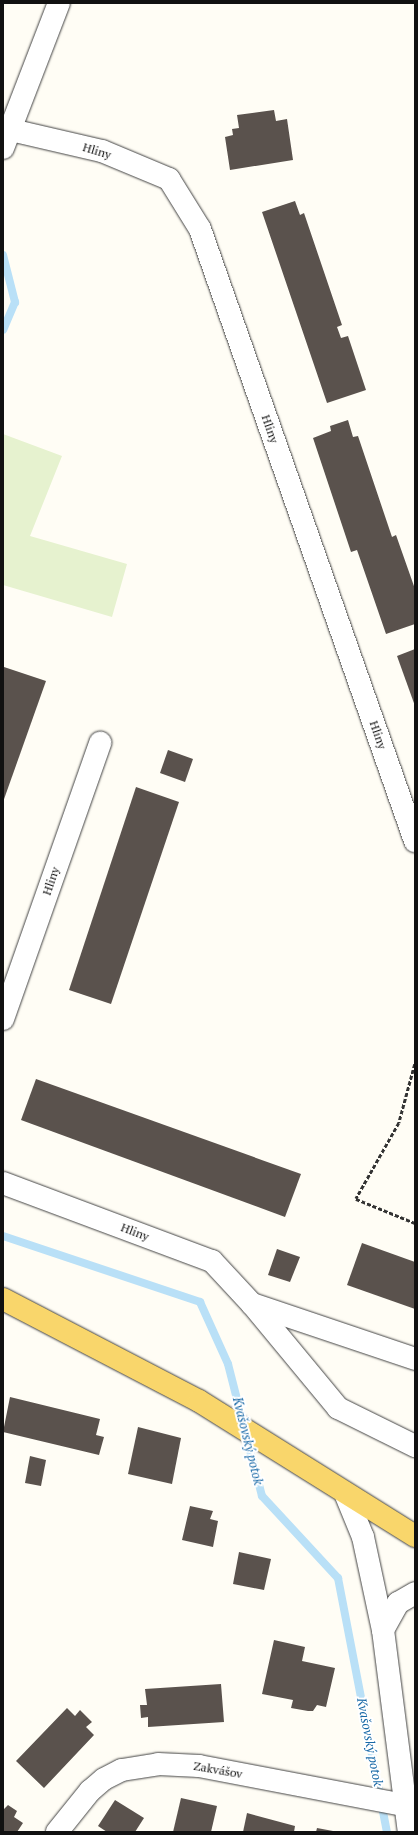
<!DOCTYPE html>
<html>
<head>
<meta charset="utf-8">
<style>
	body { margin:0 }
	#map { position:relative; width:418px; height:1835px; overflow:hidden; background:#fffdf5; font-family:"PT Serif",serif }
	div>[style] { position:absolute }
	.pitch>* { inset:0; background:#e6f2cf }
	.stream>* { height:8px; margin:-4px; padding:0 4px; transform-origin:4px; border-radius:4px; background:#b9e0f7 }
	.building>* { inset:0; background:#5a524d }
	.path>* { height:2.5px; margin-top:-1.25px; transform-origin:0; background:repeating-linear-gradient(90deg,#333 0 4px,transparent 0 6px) }
	.roads { filter:drop-shadow(0 0 1px #444) drop-shadow(0 0 1px #444) }
	.minor>* { height:22px; margin:-11px; padding:0 11px; transform-origin:11px; border-radius:11px; background:#fff }
	.major>* { height:22px; margin:-11px; padding:0 11px; transform-origin:11px; border-radius:11px; background:#f9d66b }
	span { translate:-50% -50%; white-space:nowrap; text-align:center; line-height:1.15; -webkit-text-stroke:4px #fff; paint-order:stroke }
	.street-label { font-size:12px; color:#111 }
	.water-label { font-size:13px; color:#1768a6; font-style:italic }
	.frame { position:absolute; inset:0; border:4px solid #111; pointer-events:none }
</style>
</head>
<body>
<div id="map">
	<div class="pitch">
		<i style="clip-path:polygon(3px 434px,62px 456px,30px 536px,127px 564px,112px 617px,3px 585px)"></i>
	</div>
	<div class="stream">
		<i style="left:3px;top:255px;width:49px;rotate:75.7deg"></i>
		<i style="left:15px;top:302px;width:30px;rotate:113deg"></i>
		<i style="left:3px;top:1236px;width:208px;rotate:18.5deg"></i>
		<i style="left:200px;top:1302px;width:68px;rotate:65.7deg"></i>
		<i style="left:228px;top:1364px;width:61px;rotate:75.7deg"></i>
		<i style="left:246px;top:1435px;width:63px;rotate:75.3deg"></i>
		<i style="left:262px;top:1496px;width:112px;rotate:47.2deg"></i>
		<i style="left:338px;top:1578px;width:259px;rotate:79.1deg"></i>
	</div>
	<div class="building">
		<i style="clip-path:polygon(274px 110px,276px 121px,287px 119px,293px 160px,230px 170px,225px 137px,233px 135px,232px 129px,239px 128px,237px 115px)"></i>
		<i style="clip-path:polygon(295px 201px,300px 215px,304px 213px,342px 325px,337px 327px,341px 338px,348px 336px,366px 390px,327px 403px,262px 212px)"></i>
		<i style="clip-path:polygon(348px 420px,353px 437px,358px 436px,392px 537px,396px 535px,415px 589px,415px 624px,386px 634px,357px 550px,351px 552px,313px 438px,331px 431px,330px 426px)"></i>
		<i style="clip-path:polygon(415px 649px,415px 706px,397px 656px)"></i>
		<i style="clip-path:polygon(4px 667px,46px 681px,3px 802px,3px 670px)"></i>
		<i style="clip-path:polygon(168px 750px,193px 759px,185px 782px,160px 773px)"></i>
		<i style="clip-path:polygon(136px 787px,179px 802px,111px 1004px,69px 990px)"></i>
		<i style="clip-path:polygon(36px 1079px,301px 1174px,285px 1217px,21px 1120px)"></i>
		<i style="clip-path:polygon(362px 1243px,415px 1262px,415px 1309px,347px 1285px)"></i>
		<i style="clip-path:polygon(277px 1249px,300px 1257px,290px 1282px,268px 1275px)"></i>
		<i style="clip-path:polygon(10px 1397px,100px 1419px,96px 1435px,104px 1437px,99px 1455px,3px 1432px)"></i>
		<i style="clip-path:polygon(138px 1427px,181px 1438px,172px 1484px,128px 1474px)"></i>
		<i style="clip-path:polygon(30px 1456px,46px 1460px,41px 1486px,25px 1483px)"></i>
		<i style="clip-path:polygon(190px 1506px,213px 1511px,210px 1519px,218px 1521px,213px 1547px,182px 1540px)"></i>
		<i style="clip-path:polygon(239px 1552px,271px 1559px,264px 1590px,233px 1584px)"></i>
		<i style="clip-path:polygon(274px 1640px,305px 1647px,302px 1661px,335px 1668px,326px 1707px,317px 1705px,313px 1711px,308px 1711px,291px 1708px,293px 1700px,262px 1694px)"></i>
		<i style="clip-path:polygon(221px 1684px,224px 1722px,148px 1727px,148px 1717px,141px 1718px,140px 1705px,147px 1705px,145px 1689px)"></i>
		<i style="clip-path:polygon(67px 1708px,75px 1716px,80px 1710px,92px 1722px,86px 1727px,94px 1735px,44px 1788px,16px 1761px)"></i>
		<i style="clip-path:polygon(181px 1798px,217px 1806px,211px 1832px,173px 1832px)"></i>
		<i style="clip-path:polygon(115px 1800px,144px 1818px,135px 1832px,107px 1832px,98px 1826px)"></i>
		<i style="clip-path:polygon(8px 1805px,17px 1811px,14px 1817px,23px 1823px,17px 1832px,3px 1832px,3px 1810px)"></i>
		<i style="clip-path:polygon(247px 1813px,295px 1826px,294px 1832px,243px 1832px)"></i>
		<i style="clip-path:polygon(317px 1828px,333px 1831px,333px 1832px,316px 1832px)"></i>
	</div>
	<div class="path">
		<i style="left:415px;top:1064px;width:61px;rotate:105.2deg"></i>
		<i style="left:399px;top:1123px;width:87px;rotate:119.5deg"></i>
		<i style="left:356px;top:1199px;width:64px;rotate:22.1deg"></i>
	</div>
	<div class="roads">
		<div class="minor">
			<i style="left:11px;top:130px;width:93px;rotate:13deg"></i>
			<i style="left:102px;top:151px;width:73px;rotate:22.7deg"></i>
			<i style="left:169px;top:179px;width:59px;rotate:58.2deg"></i>
			<i style="left:200px;top:229px;width:649px;rotate:70.64deg"></i>
			<i style="left:3px;top:148px;width:155px;rotate:-68.9deg"></i>
			<i style="left:3px;top:1019px;width:293px;rotate:-70.6deg"></i>
			<i style="left:3px;top:1183px;width:223px;rotate:20.5deg"></i>
			<i style="left:212px;top:1261px;width:59px;rotate:47.1deg"></i>
			<i style="left:252px;top:1304px;width:135px;rotate:50.4deg"></i>
			<i style="left:338px;top:1408px;width:86px;rotate:26.3deg"></i>
			<i style="left:252px;top:1304px;width:172px;rotate:18.6deg"></i>
			<i style="left:345px;top:1493px;width:48px;rotate:67.8deg"></i>
			<i style="left:363px;top:1537px;width:95px;rotate:77.9deg"></i>
			<i style="left:383px;top:1630px;width:204px;rotate:82.7deg"></i>
			<i style="left:383px;top:1630px;width:31px;rotate:-61deg"></i>
			<i style="left:398px;top:1603px;width:20px;rotate:-30deg"></i>
			<i style="left:57px;top:1832px;width:53px;rotate:-51.2deg"></i>
			<i style="left:90px;top:1791px;width:18px;rotate:-41deg"></i>
			<i style="left:104px;top:1779px;width:20px;rotate:-27deg"></i>
			<i style="left:122px;top:1770px;width:36px;rotate:-9deg"></i>
			<i style="left:158px;top:1764px;width:41px;rotate:2.8deg"></i>
			<i style="left:199px;top:1766px;width:209px;rotate:10.8deg"></i>
		</div>
		<div class="major">
			<i style="left:3px;top:1299px;width:221px;rotate:27.5deg"></i>
			<i style="left:199px;top:1401px;width:255px;rotate:32deg"></i>
		</div>
	</div>
	<div class="street-label">
		<span style="left:97px;top:151px;rotate:17deg">Hliny</span>
		<span style="left:270px;top:429px;rotate:71deg">Hliny</span>
		<span style="left:378px;top:735px;rotate:71deg">Hliny</span>
		<span style="left:51px;top:881px;rotate:-71deg">Hliny</span>
		<span style="left:135px;top:1232px;rotate:21deg">Hliny</span>
		<span style="left:218px;top:1770px;rotate:10deg">Zakvášov</span>
	</div>
	<div class="water-label">
		<span style="left:248px;top:1441px;rotate:76deg">Kvašovský potok</span>
		<span style="left:370px;top:1742px;rotate:79deg">Kvašovský potok</span>
	</div>
	<div class="frame"></div>
</div>
</body>
</html>
